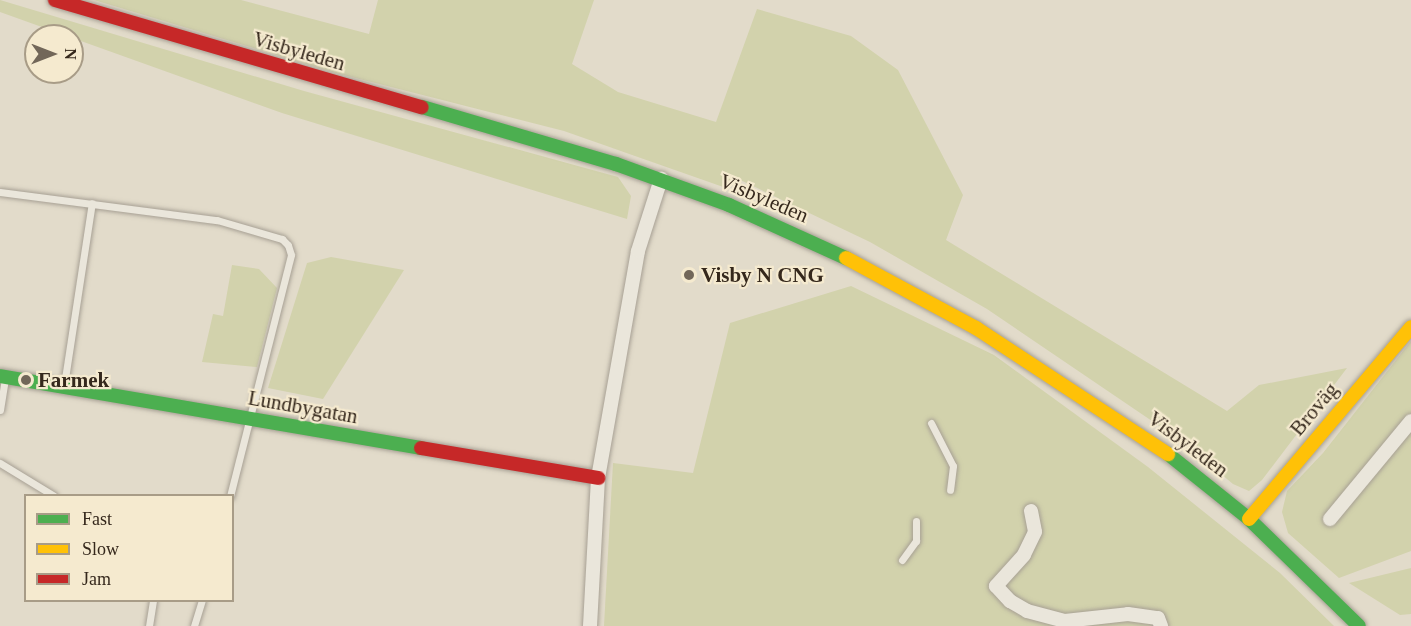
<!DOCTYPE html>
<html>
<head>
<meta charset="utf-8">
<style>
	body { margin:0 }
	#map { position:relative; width:1411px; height:626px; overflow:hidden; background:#e2dbca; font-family:Georgia,serif }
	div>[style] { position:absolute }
	.green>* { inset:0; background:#d2d2ac }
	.roads { filter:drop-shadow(0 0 2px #a7a094) drop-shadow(0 0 2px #a7a094) }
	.lane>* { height:7px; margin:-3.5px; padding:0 3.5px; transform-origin:3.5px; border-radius:3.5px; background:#eae6db }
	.street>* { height:14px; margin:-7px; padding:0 7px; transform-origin:7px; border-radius:7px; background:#eae6db }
	.fast>* { height:14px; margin:-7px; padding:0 7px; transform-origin:7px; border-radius:7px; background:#4caf50 }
	.slow>* { height:14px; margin:-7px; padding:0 7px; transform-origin:7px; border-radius:7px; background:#ffc107 }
	.jam>* { height:14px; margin:-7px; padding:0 7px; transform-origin:7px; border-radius:7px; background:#c62828 }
	.dots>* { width:16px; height:16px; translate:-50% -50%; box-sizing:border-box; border:3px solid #f5eacf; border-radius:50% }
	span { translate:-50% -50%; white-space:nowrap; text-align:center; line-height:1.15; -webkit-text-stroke:4.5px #f5eacf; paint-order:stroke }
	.street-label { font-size:21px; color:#35281c }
	.poi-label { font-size:21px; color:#35281c; font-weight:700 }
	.left { translate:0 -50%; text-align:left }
	.legend { position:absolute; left:24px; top:494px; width:210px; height:108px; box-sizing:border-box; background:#f5eacf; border:2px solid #a89c87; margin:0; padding:8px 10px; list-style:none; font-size:18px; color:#35281c }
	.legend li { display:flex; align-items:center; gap:12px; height:30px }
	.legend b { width:30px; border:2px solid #a89c87 }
	.north { position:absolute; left:24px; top:24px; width:60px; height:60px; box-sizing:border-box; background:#f5eacf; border:2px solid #a89c87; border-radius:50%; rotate:90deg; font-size:16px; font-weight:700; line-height:24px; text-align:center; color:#35281c }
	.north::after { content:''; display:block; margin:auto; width:21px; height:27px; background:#726759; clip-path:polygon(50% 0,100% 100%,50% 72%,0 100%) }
</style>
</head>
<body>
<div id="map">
	<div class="green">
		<i style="clip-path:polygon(0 0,304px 91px,618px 177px,631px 196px,627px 219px,282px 113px,0 12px)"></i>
		<i style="clip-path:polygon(94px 0,241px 0,369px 34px,378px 0,594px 0,572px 64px,618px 92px,716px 122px,757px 9px,851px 36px,898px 70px,963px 195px,946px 240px,1227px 411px,1259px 385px,1347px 368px,1262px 480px,1249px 491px,1233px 484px,1180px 440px,987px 309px,870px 242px,734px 177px,726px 188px,564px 131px,336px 73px)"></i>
		<i style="clip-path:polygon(331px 257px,404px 270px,323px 399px,268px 388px,307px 263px)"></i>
		<i style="clip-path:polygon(232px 265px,259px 269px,277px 288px,257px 367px,202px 362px,213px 314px,223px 316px)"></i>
		<i style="clip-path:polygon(851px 286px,994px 355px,1148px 467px,1280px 573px,1334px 626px,604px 626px,613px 463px,693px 473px,730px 323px)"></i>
		<i style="clip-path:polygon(1411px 341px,1411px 551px,1339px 578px,1288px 533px,1282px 512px,1287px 491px,1323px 453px)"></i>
		<i style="clip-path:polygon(1411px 568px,1411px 614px,1400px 615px,1349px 583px)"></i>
	</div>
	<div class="roads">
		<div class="lane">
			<i style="left:0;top:192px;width:219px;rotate:7.4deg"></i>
			<i style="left:217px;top:220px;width:68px;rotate:16.3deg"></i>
			<i style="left:282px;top:239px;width:8px;rotate:45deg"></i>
			<i style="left:288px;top:245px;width:10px;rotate:73deg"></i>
			<i style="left:291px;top:255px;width:249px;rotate:104.2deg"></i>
			<i style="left:64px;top:385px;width:184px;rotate:-81.3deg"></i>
			<i style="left:0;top:410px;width:31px;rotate:-81deg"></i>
			<i style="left:931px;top:423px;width:48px;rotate:62.9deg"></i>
			<i style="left:953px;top:466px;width:24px;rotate:97deg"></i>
			<i style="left:0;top:463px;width:63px;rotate:31.4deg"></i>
			<i style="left:902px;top:560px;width:24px;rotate:-54deg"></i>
			<i style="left:916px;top:541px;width:20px;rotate:-90deg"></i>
			<i style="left:149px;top:626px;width:26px;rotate:-81deg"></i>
			<i style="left:194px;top:626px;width:27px;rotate:-73deg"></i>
		</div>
		<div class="street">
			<i style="left:1031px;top:511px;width:21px;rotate:79deg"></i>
			<i style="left:1035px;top:532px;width:25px;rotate:116deg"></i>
			<i style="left:1024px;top:555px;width:42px;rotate:132.1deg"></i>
			<i style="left:996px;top:586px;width:21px;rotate:47deg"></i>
			<i style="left:1010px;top:601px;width:20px;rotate:30deg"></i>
			<i style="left:1027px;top:611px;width:39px;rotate:15deg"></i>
			<i style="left:1065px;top:621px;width:63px;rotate:-6.3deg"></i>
			<i style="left:1128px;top:614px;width:30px;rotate:8deg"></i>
			<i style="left:1158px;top:618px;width:9px;rotate:69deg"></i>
			<i style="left:1330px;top:519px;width:127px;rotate:-50.4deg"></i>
			<i style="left:590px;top:626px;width:148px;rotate:-86.9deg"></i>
			<i style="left:598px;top:478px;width:230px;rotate:-80deg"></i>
			<i style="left:638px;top:251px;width:76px;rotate:-72.3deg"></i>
		</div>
		<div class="fast">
			<i style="left:422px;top:107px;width:202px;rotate:16.4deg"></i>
			<i style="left:616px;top:164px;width:120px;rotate:19.9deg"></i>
			<i style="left:729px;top:205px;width:128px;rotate:24.4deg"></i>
			<i style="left:0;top:376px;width:427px;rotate:9.7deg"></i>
			<i style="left:1168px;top:454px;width:104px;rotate:38.7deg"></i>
			<i style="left:1249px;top:519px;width:153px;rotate:44.2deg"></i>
		</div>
		<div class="slow">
			<i style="left:846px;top:258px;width:148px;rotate:28.3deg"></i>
			<i style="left:976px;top:328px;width:230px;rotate:33.3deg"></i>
			<i style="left:1249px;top:519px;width:251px;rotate:-49.8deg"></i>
		</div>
		<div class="jam">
			<i style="left:55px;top:0;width:382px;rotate:16.3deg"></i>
			<i style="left:421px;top:448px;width:180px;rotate:9.6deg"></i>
		</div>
	</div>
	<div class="dots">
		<i style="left:689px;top:275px;background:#726759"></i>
		<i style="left:26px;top:380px;background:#726759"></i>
	</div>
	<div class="street-label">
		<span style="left:299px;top:51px;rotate:16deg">Visbyleden</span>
		<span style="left:764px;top:198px;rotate:23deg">Visbyleden</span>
		<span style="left:303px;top:407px;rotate:10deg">Lundbygatan</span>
		<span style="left:1314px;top:409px;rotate:-50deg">Broväg</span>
		<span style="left:1188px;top:444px;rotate:37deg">Visbyleden</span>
	</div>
	<div class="poi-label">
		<span class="left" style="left:701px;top:275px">Visby N CNG</span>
		<span class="left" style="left:38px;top:380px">Farmek</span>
	</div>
	<ul class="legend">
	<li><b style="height:8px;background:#4caf50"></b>Fast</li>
	<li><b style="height:8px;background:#ffc107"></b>Slow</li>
	<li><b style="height:8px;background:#c62828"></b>Jam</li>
	</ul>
	<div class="north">N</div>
</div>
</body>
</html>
